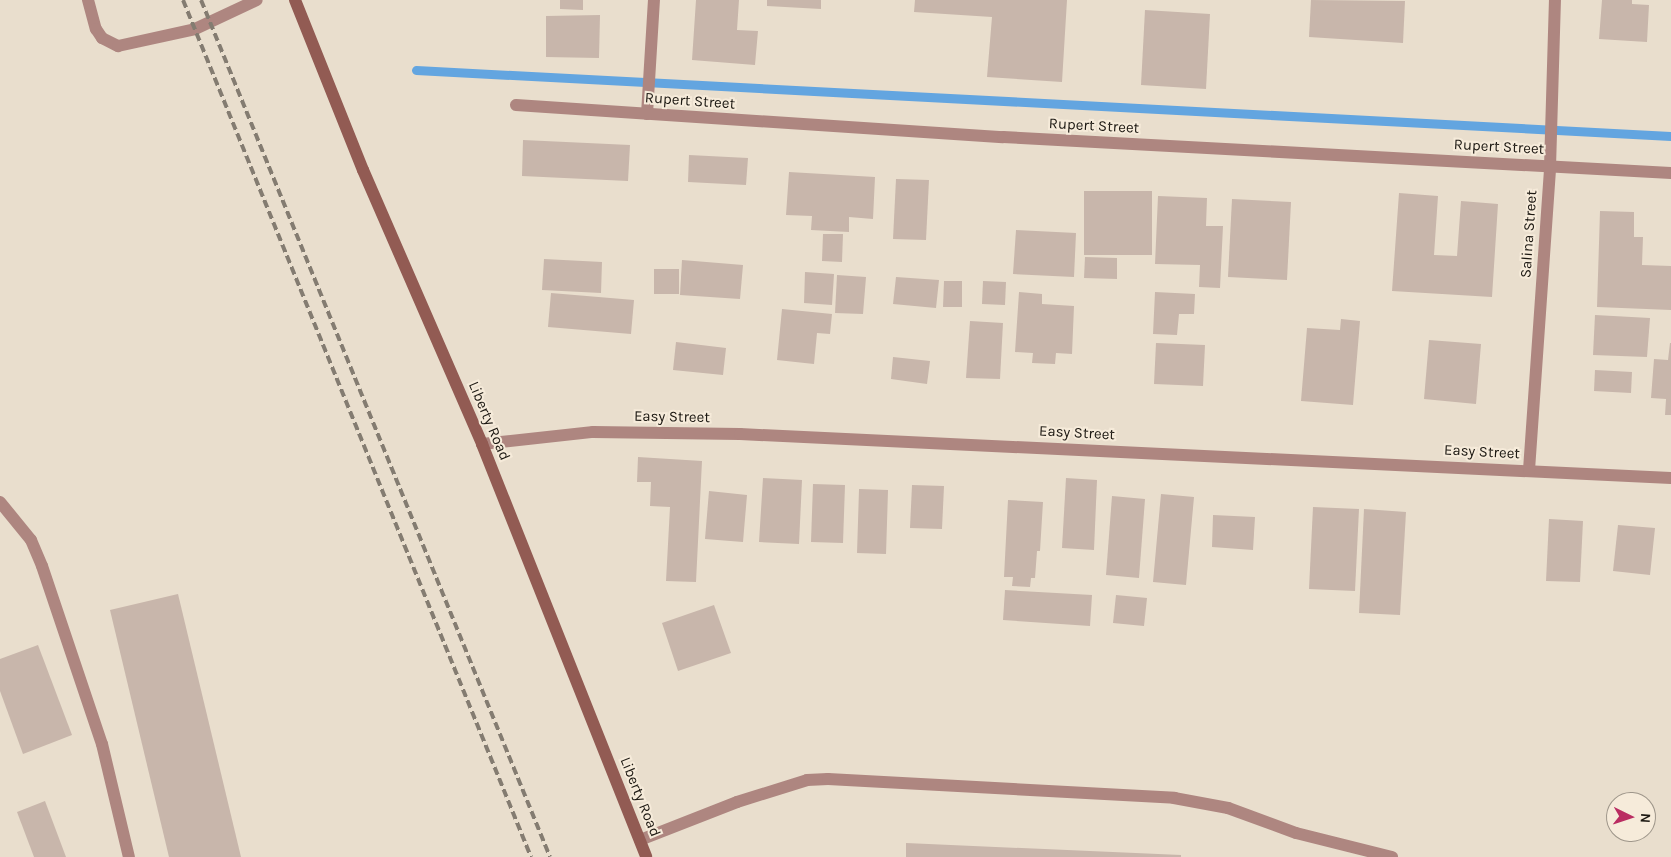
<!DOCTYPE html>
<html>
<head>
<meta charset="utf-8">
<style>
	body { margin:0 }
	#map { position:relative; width:1671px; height:857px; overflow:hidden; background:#e9decd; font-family:Karla,sans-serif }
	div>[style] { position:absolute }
	.stream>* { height:9px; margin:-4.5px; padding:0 4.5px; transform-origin:4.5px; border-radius:4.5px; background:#63a5e0 }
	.building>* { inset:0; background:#c8b6ab }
	.service>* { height:12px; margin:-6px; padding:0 6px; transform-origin:6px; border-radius:6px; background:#ae8680 }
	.minor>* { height:12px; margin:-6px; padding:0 6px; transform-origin:6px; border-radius:6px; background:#ae8680 }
	.tertiary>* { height:12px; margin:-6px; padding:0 6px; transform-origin:6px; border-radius:6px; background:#ae8680 }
	.secondary>* { height:12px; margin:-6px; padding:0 6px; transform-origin:6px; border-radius:6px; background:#925b53 }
	.rail>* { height:4px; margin-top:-2px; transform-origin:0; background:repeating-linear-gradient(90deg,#847c71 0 8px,transparent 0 12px) }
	span { translate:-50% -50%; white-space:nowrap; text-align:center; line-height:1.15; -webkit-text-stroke:4px #f6ebda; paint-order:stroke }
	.street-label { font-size:15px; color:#1b1711 }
	.north { position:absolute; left:1606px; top:792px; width:50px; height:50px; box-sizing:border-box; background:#f6ebda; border:1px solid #9e968a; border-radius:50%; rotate:94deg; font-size:14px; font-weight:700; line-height:20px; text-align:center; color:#1b1711 }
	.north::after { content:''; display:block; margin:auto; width:18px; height:22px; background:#ba2d62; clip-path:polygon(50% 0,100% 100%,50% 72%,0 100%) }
</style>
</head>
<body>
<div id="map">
	<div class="stream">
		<i style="left:416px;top:70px;width:1257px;rotate:3.01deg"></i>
	</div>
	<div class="building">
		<i style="clip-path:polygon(560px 0,583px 0,583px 10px,560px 9px)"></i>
		<i style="clip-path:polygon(696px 0,739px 0,737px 30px,758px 31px,755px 65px,692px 60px)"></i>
		<i style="clip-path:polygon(767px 0,821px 0,821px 9px,767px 6px)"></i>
		<i style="clip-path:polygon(915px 0,1067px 0,1062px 82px,987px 77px,992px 17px,914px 12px)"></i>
		<i style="clip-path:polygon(1311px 0,1405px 1px,1403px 43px,1309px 37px)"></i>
		<i style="clip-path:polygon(1602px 0,1632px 0,1632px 4px,1649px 5px,1647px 42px,1599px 39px)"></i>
		<i style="clip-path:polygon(1145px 10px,1210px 14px,1206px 89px,1141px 85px)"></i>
		<i style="clip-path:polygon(600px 15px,599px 58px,546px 57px,546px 16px)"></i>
		<i style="clip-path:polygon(523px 140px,630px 145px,628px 181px,522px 176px)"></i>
		<i style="clip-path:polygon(689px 155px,748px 158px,746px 185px,688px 182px)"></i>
		<i style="clip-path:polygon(789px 172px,875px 177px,873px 219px,849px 217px,849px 232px,811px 230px,812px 216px,786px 215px)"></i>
		<i style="clip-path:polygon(896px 179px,929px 180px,926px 240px,893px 239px)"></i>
		<i style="clip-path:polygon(1084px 191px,1152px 191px,1152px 255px,1084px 255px)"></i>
		<i style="clip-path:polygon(1399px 193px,1438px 196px,1434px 255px,1457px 256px,1461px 201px,1498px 204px,1492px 297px,1392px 291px)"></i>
		<i style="clip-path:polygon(1158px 196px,1207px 198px,1206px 226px,1223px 226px,1220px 288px,1199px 287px,1200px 265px,1155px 264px)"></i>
		<i style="clip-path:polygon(1232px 199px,1291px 202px,1287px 280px,1228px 277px)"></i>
		<i style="clip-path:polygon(1600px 211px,1634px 212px,1634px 237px,1643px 237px,1642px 265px,1671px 266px,1671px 310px,1597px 307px)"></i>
		<i style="clip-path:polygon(1016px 230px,1076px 233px,1074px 277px,1013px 274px)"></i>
		<i style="clip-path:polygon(823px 234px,843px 234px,842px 262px,822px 261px)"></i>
		<i style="clip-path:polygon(1085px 257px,1117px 258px,1117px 279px,1084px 278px)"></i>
		<i style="clip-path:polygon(544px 259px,602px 262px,601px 293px,542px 290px)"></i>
		<i style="clip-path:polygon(682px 260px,743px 265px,740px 299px,680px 295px)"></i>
		<i style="clip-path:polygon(654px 269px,679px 269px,679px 294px,654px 294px)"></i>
		<i style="clip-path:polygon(805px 272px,834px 274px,832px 305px,804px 303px)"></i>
		<i style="clip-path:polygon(837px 275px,866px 277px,863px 314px,835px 313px)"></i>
		<i style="clip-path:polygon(896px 277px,939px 280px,936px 308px,893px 304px)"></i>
		<i style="clip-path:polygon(944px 281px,962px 281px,962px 307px,943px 307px)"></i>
		<i style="clip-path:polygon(983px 281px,1006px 282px,1005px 305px,982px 304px)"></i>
		<i style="clip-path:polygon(1019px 292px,1042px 294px,1042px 304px,1074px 306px,1072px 354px,1056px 353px,1055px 364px,1032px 363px,1033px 353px,1015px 352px)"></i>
		<i style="clip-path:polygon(1155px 292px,1195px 294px,1194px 314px,1179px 314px,1177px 335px,1153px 334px)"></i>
		<i style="clip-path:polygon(551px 293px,634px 300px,631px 334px,548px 327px)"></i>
		<i style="clip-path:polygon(782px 309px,832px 314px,830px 334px,817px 333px,814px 364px,777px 360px)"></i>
		<i style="clip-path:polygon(1595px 315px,1650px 318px,1647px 357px,1593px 355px)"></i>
		<i style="clip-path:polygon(1341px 319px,1360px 321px,1353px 405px,1301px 401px,1307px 328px,1340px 330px)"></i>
		<i style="clip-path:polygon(970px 321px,1003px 323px,1000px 379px,966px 378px)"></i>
		<i style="clip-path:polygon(1429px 340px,1481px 344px,1476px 404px,1424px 399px)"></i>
		<i style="clip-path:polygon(676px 342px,726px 348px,723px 375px,673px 370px)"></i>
		<i style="clip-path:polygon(1156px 343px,1205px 345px,1203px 386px,1154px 384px)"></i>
		<i style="clip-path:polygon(1670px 343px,1671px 343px,1671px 415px,1665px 415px,1666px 399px,1651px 398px,1654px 359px,1668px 360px)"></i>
		<i style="clip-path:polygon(893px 357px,930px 361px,927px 384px,891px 379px)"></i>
		<i style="clip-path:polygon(1595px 370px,1632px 372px,1631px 393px,1594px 391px)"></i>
		<i style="clip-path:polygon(638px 457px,702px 461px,696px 582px,666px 581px,670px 507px,650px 506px,651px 482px,637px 482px)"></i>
		<i style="clip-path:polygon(763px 478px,802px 480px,799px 544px,759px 542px)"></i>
		<i style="clip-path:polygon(1066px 478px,1097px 480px,1094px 550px,1062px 548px)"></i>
		<i style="clip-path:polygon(813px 484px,845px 485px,843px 543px,811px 542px)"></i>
		<i style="clip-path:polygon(912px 485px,944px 486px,942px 529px,910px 528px)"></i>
		<i style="clip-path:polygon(859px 489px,888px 490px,886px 554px,857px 553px)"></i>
		<i style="clip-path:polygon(709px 491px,747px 495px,743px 542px,705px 539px)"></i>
		<i style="clip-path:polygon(1161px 494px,1194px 497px,1186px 585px,1153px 582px)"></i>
		<i style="clip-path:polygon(1112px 496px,1145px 499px,1139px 578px,1106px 575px)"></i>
		<i style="clip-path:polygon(1008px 500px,1043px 502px,1040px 551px,1037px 551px,1035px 578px,1031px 578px,1030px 587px,1012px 586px,1013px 577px,1004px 577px)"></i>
		<i style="clip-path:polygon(1313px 507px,1359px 509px,1355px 591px,1309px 589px)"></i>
		<i style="clip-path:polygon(1364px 509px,1406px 512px,1400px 615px,1359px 613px)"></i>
		<i style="clip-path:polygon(1213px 515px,1255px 517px,1253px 550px,1212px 547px)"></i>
		<i style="clip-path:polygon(1549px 519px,1583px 521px,1580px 582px,1546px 581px)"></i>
		<i style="clip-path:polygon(1618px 525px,1655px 528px,1650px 575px,1613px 571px)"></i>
		<i style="clip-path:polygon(1005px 590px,1092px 595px,1090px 626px,1003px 620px)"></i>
		<i style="clip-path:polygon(178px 594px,241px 857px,169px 857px,110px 610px)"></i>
		<i style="clip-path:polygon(1116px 595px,1147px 598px,1144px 626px,1113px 623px)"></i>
		<i style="clip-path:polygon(714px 605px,731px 653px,678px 671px,662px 623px)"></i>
		<i style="clip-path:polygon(38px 645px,72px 735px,23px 754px,0 691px,0 659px)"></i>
		<i style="clip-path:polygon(45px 801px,66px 857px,34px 857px,17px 812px)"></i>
		<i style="clip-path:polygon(906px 843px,1181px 855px,1181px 857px,906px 857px)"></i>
	</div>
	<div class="service">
		<i style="left:88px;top:0;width:30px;rotate:75deg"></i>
		<i style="left:96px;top:29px;width:11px;rotate:56deg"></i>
		<i style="left:102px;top:38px;width:18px;rotate:27deg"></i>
		<i style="left:118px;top:46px;width:79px;rotate:-12.4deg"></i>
		<i style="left:195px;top:29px;width:68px;rotate:-25.1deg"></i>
		<i style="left:0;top:502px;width:49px;rotate:50.8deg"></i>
		<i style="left:31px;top:540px;width:28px;rotate:67deg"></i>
		<i style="left:42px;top:566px;width:188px;rotate:71.4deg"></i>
		<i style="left:102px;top:744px;width:116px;rotate:76.6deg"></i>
		<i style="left:640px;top:840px;width:104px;rotate:-21.4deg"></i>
		<i style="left:737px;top:802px;width:73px;rotate:-17.4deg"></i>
		<i style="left:807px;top:780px;width:21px;rotate:-3deg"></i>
		<i style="left:828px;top:779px;width:347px;rotate:3.1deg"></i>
		<i style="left:1174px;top:798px;width:55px;rotate:10.5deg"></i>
		<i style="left:1228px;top:808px;width:72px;rotate:20.2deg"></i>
		<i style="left:1296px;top:833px;width:99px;rotate:14deg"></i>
	</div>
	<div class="minor">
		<i style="left:647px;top:114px;width:114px;rotate:-86.5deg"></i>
		<i style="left:482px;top:444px;width:112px;rotate:-6.2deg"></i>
		<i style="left:593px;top:432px;width:147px;rotate:0.8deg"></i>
		<i style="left:740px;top:434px;width:932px;rotate:2.71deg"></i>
		<i style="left:1529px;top:470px;width:304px;rotate:-86deg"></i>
		<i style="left:1550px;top:167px;width:167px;rotate:-88.3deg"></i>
	</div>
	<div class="tertiary">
		<i style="left:516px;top:105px;width:488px;rotate:3.8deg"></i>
		<i style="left:1003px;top:137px;width:669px;rotate:3.08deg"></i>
	</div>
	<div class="secondary">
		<i style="left:295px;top:0;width:183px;rotate:68.2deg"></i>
		<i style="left:363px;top:170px;width:299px;rotate:66.5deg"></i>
		<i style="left:482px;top:444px;width:444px;rotate:68.3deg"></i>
	</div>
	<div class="rail">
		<i style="left:183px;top:0;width:925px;rotate:67.9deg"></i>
		<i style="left:201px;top:0;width:925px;rotate:67.84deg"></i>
	</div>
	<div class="street-label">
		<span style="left:690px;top:101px;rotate:4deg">Rupert Street</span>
		<span style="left:1094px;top:126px;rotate:3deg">Rupert Street</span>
		<span style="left:1499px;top:147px;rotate:3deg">Rupert Street</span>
		<span style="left:1529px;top:234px;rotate:-86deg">Salina Street</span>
		<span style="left:672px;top:417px;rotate:1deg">Easy Street</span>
		<span style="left:489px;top:421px;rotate:67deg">Liberty Road</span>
		<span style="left:1077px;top:433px;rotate:3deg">Easy Street</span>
		<span style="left:1482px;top:452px;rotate:3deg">Easy Street</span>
		<span style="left:640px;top:797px;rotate:68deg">Liberty Road</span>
	</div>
	<div class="north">N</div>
</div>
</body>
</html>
